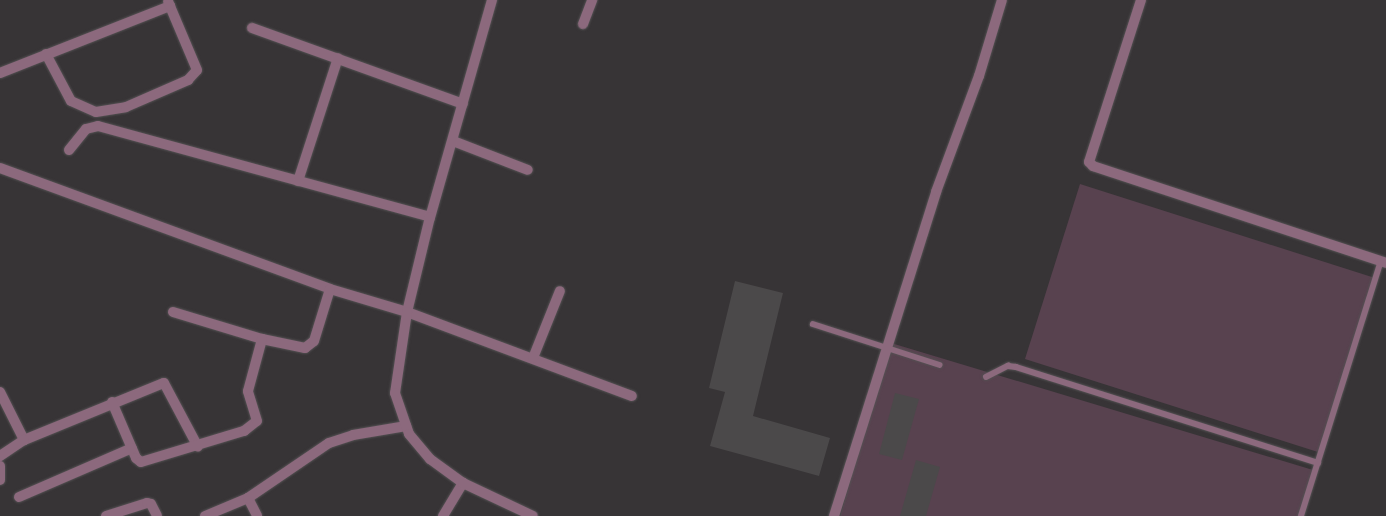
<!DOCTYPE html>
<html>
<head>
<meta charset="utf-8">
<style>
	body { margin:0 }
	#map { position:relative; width:1386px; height:516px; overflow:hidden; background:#373436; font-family:"Noto Serif",serif }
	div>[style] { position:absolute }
	.green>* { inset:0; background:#58424f }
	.building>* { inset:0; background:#4b494a }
	.roads { filter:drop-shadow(0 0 1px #545153) drop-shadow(0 0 1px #545153) }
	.service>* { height:5.5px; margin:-2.75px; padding:0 2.75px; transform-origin:2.75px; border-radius:2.75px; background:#8c697d }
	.minor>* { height:10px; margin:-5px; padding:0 5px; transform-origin:5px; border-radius:5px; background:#8c697d }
	.tertiary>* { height:10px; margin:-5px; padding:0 5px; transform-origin:5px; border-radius:5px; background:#8c697d }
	span { translate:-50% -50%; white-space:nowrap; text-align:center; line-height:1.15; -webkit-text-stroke:5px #1e1c1d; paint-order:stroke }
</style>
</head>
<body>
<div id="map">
	<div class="green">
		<i style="clip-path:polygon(1080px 184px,1375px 278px,1321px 453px,1025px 359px)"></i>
		<i style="clip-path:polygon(891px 343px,1313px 470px,1300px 516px,840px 516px)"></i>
	</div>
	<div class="building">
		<i style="clip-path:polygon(735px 281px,783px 293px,753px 416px,830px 438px,819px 476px,710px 446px,725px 392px,709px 388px)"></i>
		<i style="clip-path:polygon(895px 393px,919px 399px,902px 460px,879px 454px)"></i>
		<i style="clip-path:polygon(916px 460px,940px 467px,926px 516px,900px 516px)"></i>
	</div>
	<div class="roads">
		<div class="service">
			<i style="left:813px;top:324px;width:133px;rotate:17.9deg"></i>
			<i style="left:986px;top:377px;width:25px;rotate:-27deg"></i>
			<i style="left:1008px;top:366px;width:8px;rotate:7deg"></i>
			<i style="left:1016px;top:367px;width:317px;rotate:17.6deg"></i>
			<i style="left:1301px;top:516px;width:267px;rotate:-72.6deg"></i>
		</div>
		<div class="minor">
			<i style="left:1141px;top:0;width:170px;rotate:107.8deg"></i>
			<i style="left:1089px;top:162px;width:6px;rotate:45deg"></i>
			<i style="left:1093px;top:166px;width:309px;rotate:18.3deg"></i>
			<i style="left:583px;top:24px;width:26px;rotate:-69deg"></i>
			<i style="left:252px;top:28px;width:224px;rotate:19.8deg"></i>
			<i style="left:46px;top:54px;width:53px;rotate:62deg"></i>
			<i style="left:71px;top:101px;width:27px;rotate:24deg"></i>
			<i style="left:96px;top:112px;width:30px;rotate:-9deg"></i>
			<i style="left:126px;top:107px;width:68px;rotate:-23.5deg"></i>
			<i style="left:188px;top:80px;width:13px;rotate:-48deg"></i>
			<i style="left:197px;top:70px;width:69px;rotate:-112.9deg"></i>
			<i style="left:0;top:73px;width:183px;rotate:-21.5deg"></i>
			<i style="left:170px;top:6px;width:5px;rotate:-112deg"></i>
			<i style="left:453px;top:141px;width:80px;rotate:21.1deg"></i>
			<i style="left:69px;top:150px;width:27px;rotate:-51deg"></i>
			<i style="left:86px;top:129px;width:12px;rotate:-14deg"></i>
			<i style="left:98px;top:126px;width:344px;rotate:15.3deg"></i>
			<i style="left:0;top:168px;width:351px;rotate:20.1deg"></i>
			<i style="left:330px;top:289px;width:80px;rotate:16.6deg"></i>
			<i style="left:407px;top:312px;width:240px;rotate:20.5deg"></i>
			<i style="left:298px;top:181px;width:129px;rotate:-72deg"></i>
			<i style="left:173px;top:312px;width:93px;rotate:16.9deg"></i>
			<i style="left:262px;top:339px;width:44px;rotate:11.8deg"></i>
			<i style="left:305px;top:348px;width:11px;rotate:-38deg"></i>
			<i style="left:314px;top:341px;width:54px;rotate:-72.9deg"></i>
			<i style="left:533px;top:358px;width:72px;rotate:-68.1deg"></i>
			<i style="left:0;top:392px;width:54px;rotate:63.4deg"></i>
			<i style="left:24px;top:440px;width:151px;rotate:-22.2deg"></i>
			<i style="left:164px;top:383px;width:72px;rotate:62deg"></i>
			<i style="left:112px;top:402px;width:61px;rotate:66.8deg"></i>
			<i style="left:136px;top:458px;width:6px;rotate:39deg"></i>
			<i style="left:141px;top:462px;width:108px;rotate:-16.8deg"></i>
			<i style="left:244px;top:431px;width:16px;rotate:-38deg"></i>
			<i style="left:257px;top:421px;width:31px;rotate:-107deg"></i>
			<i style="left:248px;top:391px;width:54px;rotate:-74.9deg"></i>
			<i style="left:0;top:456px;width:29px;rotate:-34deg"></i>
			<i style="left:0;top:466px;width:14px;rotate:90deg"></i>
			<i style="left:19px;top:497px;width:123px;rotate:-23.4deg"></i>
			<i style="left:248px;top:498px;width:20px;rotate:63deg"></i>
			<i style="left:106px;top:516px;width:43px;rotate:-17.6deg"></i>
			<i style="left:147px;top:503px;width:4px;rotate:14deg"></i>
			<i style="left:151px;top:504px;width:13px;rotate:63deg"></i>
			<i style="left:205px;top:516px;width:47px;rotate:-22.7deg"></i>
			<i style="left:248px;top:498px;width:98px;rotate:-34.2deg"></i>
			<i style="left:329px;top:443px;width:25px;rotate:-18deg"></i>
			<i style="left:353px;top:435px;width:54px;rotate:-9.6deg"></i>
			<i style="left:443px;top:516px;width:39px;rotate:-59deg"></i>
			<i style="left:834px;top:516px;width:340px;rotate:-72.5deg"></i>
			<i style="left:936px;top:192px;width:124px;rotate:-69.7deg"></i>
			<i style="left:979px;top:76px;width:79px;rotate:-73.2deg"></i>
		</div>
		<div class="tertiary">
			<i style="left:492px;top:0;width:226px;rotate:105.9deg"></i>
			<i style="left:430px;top:217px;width:98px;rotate:103.6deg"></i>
			<i style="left:407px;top:312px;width:82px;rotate:98.4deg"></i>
			<i style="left:395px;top:393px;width:43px;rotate:71.1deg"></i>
			<i style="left:409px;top:434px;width:33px;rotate:50deg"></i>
			<i style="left:430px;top:459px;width:41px;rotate:36deg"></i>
			<i style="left:463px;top:483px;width:77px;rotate:25.2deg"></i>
		</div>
	</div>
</div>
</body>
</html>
